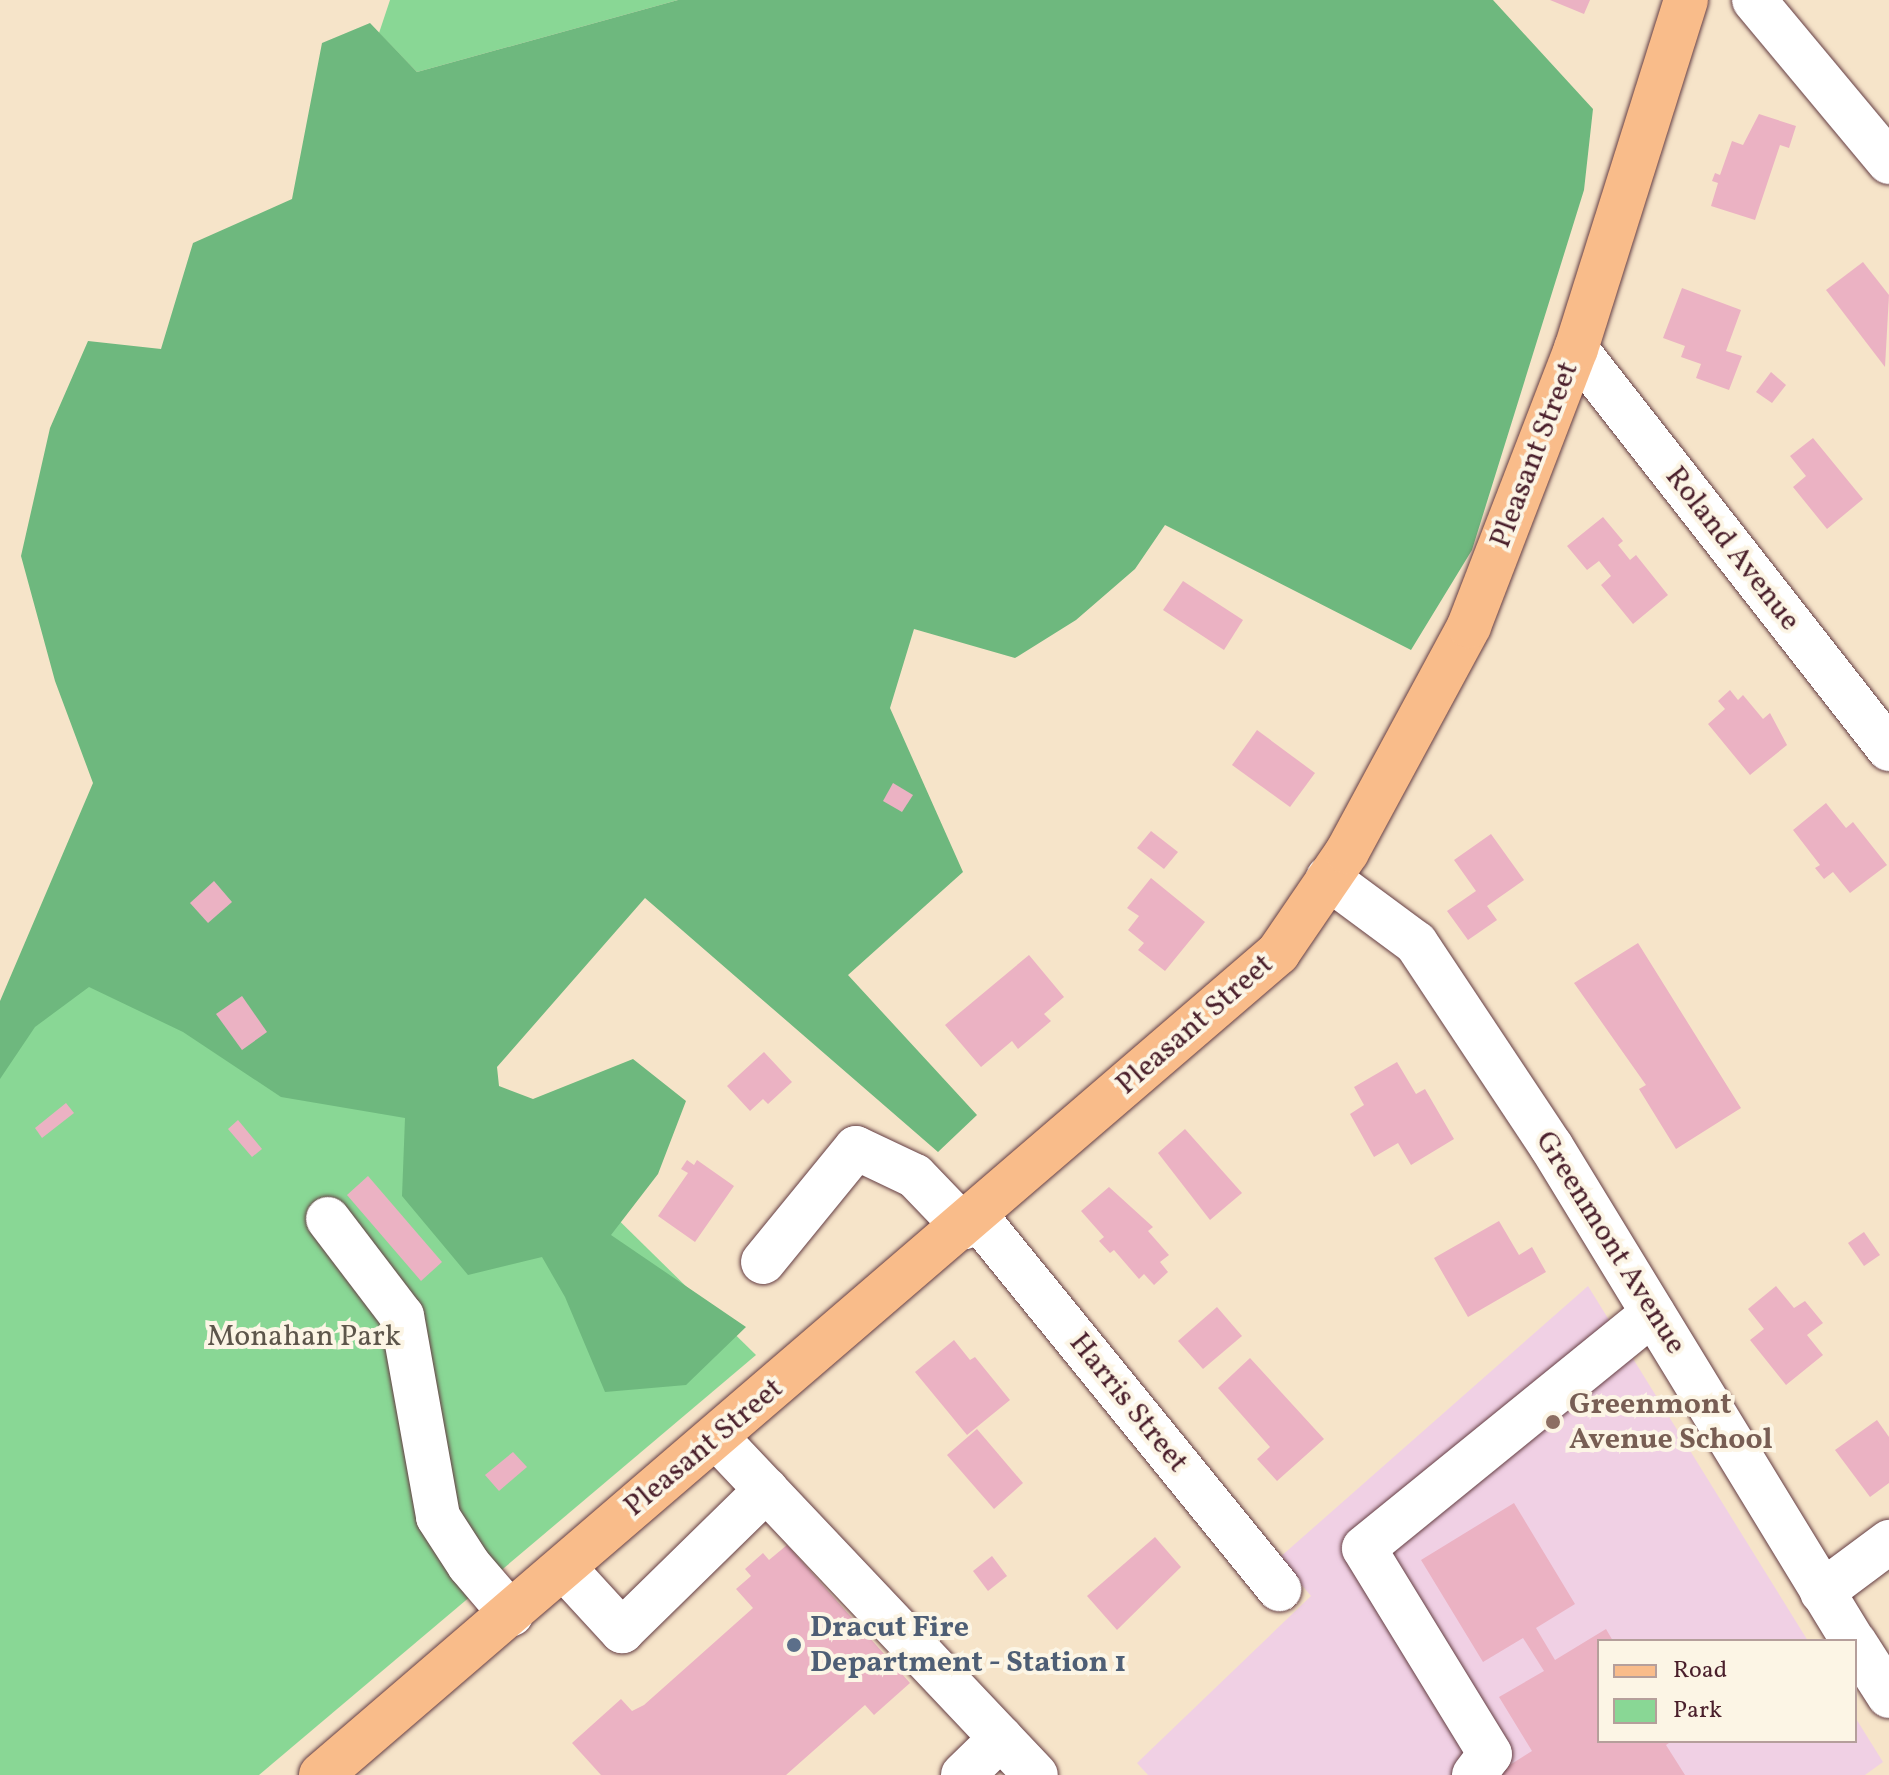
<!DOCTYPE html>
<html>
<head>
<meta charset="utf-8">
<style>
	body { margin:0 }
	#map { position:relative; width:1889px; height:1775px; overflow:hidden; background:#f6e4c9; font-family:Vollkorn,serif }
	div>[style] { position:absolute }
	.built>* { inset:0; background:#f0d0e4 }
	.green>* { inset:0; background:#89d795 }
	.forest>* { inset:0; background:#6eb87e }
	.building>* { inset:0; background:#ebb2c3 }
	.roads { filter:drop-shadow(0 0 2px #643d43) drop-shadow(0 0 2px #643d43) }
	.minor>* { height:44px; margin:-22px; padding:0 22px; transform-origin:22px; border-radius:22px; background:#fff }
	.major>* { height:44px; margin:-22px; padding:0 22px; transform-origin:22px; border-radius:22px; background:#f9bc8a }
	.dots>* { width:22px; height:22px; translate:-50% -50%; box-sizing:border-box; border:4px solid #fcf5e5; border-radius:50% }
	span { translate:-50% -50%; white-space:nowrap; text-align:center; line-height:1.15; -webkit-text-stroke:8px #fcf5e5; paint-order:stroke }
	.street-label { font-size:30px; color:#4a1f2b }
	.park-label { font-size:30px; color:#5d564b }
	.education-label { font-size:30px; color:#785e54; font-weight:700 }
	.left { translate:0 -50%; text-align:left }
	.service-label { font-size:30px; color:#4e5e75; font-weight:700 }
	.legend { position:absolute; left:1597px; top:1639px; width:260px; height:104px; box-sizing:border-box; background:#fcf5e5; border:2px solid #b59f9b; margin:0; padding:10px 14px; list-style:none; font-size:24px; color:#4a1f2b }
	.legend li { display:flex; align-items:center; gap:16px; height:40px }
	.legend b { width:40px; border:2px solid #b59f9b }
</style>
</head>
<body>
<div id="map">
	<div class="built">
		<i style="clip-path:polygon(1588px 1286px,1808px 1641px,1599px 1641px,1599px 1741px,1855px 1741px,1855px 1717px,1883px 1762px,1865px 1775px,1148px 1775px,1137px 1763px,1311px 1596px,1279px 1558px)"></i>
	</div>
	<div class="green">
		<i style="clip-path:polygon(390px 0,678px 0,417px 72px,379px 33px)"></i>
		<i style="clip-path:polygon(158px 768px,756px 1355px,259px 1775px,0 1775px,0 1020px)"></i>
	</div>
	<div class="forest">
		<i style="clip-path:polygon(678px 0,1493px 0,1593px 109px,1584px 190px,1472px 550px,1411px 650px,1165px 525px,1135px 569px,1076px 620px,1015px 658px,914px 629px,890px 708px,963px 872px,848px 975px,977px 1115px,938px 1152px,645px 898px,497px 1067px,499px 1086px,533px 1099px,633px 1059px,686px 1101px,658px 1174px,611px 1235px,746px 1327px,686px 1385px,605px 1392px,565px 1297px,542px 1257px,468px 1275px,402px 1196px,405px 1118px,281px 1097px,183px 1032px,89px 987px,35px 1027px,0 1079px,0 1001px,93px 783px,55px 681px,21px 556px,50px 428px,88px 341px,161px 349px,193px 243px,292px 199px,322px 43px,370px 23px,417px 72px)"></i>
	</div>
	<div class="building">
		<i style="clip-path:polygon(1550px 0,1590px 0,1584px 14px)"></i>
		<i style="clip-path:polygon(1759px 114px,1796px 126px,1789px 148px,1780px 145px,1755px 220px,1711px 206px,1718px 183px,1712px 181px,1715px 173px,1720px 175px,1732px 141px,1743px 145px)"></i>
		<i style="clip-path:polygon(1863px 262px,1889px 295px,1885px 367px,1826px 290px)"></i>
		<i style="clip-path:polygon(1682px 288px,1741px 310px,1726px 351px,1742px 356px,1729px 390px,1696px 378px,1701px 364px,1681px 357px,1685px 346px,1663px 338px)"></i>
		<i style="clip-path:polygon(1771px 372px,1786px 385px,1772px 403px,1756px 392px)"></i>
		<i style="clip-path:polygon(1813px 438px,1863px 499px,1827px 529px,1793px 487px,1806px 476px,1790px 456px)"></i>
		<i style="clip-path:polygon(1603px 517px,1623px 541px,1618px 545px,1630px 560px,1636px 555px,1668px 595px,1633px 624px,1601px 585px,1611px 576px,1599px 561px,1587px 570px,1567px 546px)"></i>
		<i style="clip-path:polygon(1183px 581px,1243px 620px,1224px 650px,1163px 610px)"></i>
		<i style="clip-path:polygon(1730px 690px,1738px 700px,1743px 695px,1763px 719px,1770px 713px,1787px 745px,1750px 775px,1708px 724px,1725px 709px,1718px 701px)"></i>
		<i style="clip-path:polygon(1257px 730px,1315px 773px,1290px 807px,1232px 765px)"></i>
		<i style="clip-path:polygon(893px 783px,913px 795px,902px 812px,883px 801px)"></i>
		<i style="clip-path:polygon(1826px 803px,1846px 828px,1853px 822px,1887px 865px,1850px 893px,1833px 872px,1824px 879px,1815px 868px,1820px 865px,1793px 830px)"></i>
		<i style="clip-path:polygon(1151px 831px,1178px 852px,1164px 869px,1137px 848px)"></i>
		<i style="clip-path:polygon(1491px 834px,1524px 880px,1487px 906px,1497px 920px,1468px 940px,1447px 911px,1476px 891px,1454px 860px)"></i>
		<i style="clip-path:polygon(1151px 878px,1205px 922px,1165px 971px,1138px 950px,1144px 943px,1128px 930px,1139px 916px,1127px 908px)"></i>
		<i style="clip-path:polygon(214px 881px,232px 902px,208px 923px,190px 903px)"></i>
		<i style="clip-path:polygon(1638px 943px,1741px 1108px,1676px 1149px,1639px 1089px,1646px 1085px,1574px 983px)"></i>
		<i style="clip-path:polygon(1029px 955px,1064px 997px,1044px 1014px,1051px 1021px,1018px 1049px,1012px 1041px,981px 1067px,945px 1025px)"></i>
		<i style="clip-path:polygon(242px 996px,267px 1032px,242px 1050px,216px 1014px)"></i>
		<i style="clip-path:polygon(764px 1052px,792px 1082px,768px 1104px,763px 1099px,750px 1111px,727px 1086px)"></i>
		<i style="clip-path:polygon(1397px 1062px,1416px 1094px,1425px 1089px,1454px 1139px,1411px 1165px,1398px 1143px,1374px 1157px,1350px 1114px,1364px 1105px,1354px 1087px)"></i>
		<i style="clip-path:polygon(66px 1103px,74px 1113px,42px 1138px,35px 1128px)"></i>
		<i style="clip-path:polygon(238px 1120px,262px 1149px,252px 1157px,228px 1129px)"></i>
		<i style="clip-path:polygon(1185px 1129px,1242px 1193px,1210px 1220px,1158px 1153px)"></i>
		<i style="clip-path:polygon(687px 1160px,694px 1165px,697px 1160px,734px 1186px,695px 1242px,658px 1216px,688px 1173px,681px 1169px)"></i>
		<i style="clip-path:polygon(368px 1176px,442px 1262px,421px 1281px,347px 1195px)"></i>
		<i style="clip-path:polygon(1109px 1187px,1153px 1227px,1148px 1231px,1169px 1255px,1160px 1262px,1168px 1272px,1154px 1285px,1144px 1274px,1139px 1279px,1114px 1250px,1110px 1253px,1099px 1241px,1104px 1237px,1081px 1211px)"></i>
		<i style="clip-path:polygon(1499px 1221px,1519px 1255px,1532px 1247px,1546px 1272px,1468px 1317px,1434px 1258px)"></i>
		<i style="clip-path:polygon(1864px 1232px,1880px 1255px,1864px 1266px,1848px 1243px)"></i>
		<i style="clip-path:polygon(1776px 1286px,1794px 1308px,1805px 1301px,1823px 1323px,1807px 1335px,1823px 1355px,1786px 1385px,1750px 1340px,1764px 1329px,1748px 1309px)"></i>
		<i style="clip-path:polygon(1217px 1307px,1242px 1336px,1203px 1369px,1178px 1341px)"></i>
		<i style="clip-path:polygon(954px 1340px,970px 1360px,975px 1357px,1010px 1400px,967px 1435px,915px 1372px)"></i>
		<i style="clip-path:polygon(1250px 1358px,1324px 1439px,1277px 1481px,1257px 1459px,1270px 1447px,1218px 1388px)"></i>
		<i style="clip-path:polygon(1877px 1420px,1889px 1437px,1889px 1483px,1870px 1497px,1835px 1450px)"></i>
		<i style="clip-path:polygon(977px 1429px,1023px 1483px,994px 1509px,947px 1455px)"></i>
		<i style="clip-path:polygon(513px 1452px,527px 1467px,499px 1491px,485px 1475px)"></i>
		<i style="clip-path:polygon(1514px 1503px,1575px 1604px,1536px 1628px,1555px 1660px,1606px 1629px,1613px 1641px,1599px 1641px,1599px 1741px,1672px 1741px,1666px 1745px,1685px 1775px,1494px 1775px,1532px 1751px,1499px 1697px,1544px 1671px,1523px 1638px,1483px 1662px,1421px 1560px)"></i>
		<i style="clip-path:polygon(1155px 1537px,1181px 1567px,1117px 1630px,1087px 1596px)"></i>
		<i style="clip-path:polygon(787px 1545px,910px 1683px,874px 1715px,865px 1705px,786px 1775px,601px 1775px,572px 1743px,621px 1699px,632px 1711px,644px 1705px,753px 1608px,736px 1589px,751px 1576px,745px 1569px,763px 1553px,769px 1560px)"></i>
		<i style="clip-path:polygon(992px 1556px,1007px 1576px,988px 1591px,973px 1571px)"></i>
	</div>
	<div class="roads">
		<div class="minor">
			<i style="left:1754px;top:0;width:211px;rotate:50.2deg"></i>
			<i style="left:1576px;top:349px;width:508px;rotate:51.96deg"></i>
			<i style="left:1328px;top:878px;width:109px;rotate:36.5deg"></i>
			<i style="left:1416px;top:943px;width:244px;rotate:56.4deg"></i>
			<i style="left:1551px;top:1146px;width:580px;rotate:58.61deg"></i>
			<i style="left:976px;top:1216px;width:481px;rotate:50.9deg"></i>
			<i style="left:328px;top:1219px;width:122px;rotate:52.7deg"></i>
			<i style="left:402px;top:1316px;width:204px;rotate:79.8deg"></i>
			<i style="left:438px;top:1517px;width:57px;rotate:57.1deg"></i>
			<i style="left:469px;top:1565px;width:65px;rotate:49.4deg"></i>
			<i style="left:763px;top:1262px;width:147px;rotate:-50.8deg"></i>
			<i style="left:856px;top:1148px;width:65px;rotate:25.4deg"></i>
			<i style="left:915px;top:1176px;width:71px;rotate:46.1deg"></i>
			<i style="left:717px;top:1438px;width:464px;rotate:46.6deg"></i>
			<i style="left:564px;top:1568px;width:86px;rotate:47.4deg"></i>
			<i style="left:622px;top:1631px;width:202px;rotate:-44.4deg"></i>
			<i style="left:1822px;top:1592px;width:84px;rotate:-36.7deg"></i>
			<i style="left:1855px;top:1643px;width:63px;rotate:57.3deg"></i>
			<i style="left:963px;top:1775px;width:53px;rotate:-44.2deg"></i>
			<i style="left:1474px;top:1775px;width:26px;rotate:-53deg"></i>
			<i style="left:1490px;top:1754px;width:241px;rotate:-121.5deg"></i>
			<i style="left:1364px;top:1548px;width:372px;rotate:-39.1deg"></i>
		</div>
		<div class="major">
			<i style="left:321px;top:1775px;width:1262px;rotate:-40.66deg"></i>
			<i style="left:1278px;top:953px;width:122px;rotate:-55.7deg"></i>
			<i style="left:1347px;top:852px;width:257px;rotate:-61.6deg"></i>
			<i style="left:1469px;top:626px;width:297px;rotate:-68.9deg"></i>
			<i style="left:1576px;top:349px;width:366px;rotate:-72.5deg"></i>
		</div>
	</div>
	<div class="dots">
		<i style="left:1553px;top:1422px;background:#8d6e63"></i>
		<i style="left:794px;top:1645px;background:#5c6f8a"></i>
	</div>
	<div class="street-label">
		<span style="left:1535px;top:455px;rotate:-69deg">Pleasant Street</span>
		<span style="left:1732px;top:549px;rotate:52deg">Roland Avenue</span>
		<span style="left:1195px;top:1025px;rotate:-41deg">Pleasant Street</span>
		<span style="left:1610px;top:1243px;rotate:58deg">Greenmont Avenue</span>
		<span style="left:1128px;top:1403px;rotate:51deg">Harris Street</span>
		<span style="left:704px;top:1448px;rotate:-40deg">Pleasant Street</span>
	</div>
	<div class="park-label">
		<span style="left:304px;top:1337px">Monahan Park</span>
	</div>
	<div class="education-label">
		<span class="left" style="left:1569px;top:1422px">Greenmont<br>Avenue School</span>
	</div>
	<div class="service-label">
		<span class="left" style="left:810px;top:1645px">Dracut Fire<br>Department - Station 1</span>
	</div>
	<ul class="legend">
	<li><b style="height:10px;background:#f9bc8a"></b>Road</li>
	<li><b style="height:22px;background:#89d795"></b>Park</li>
	</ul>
</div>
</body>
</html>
